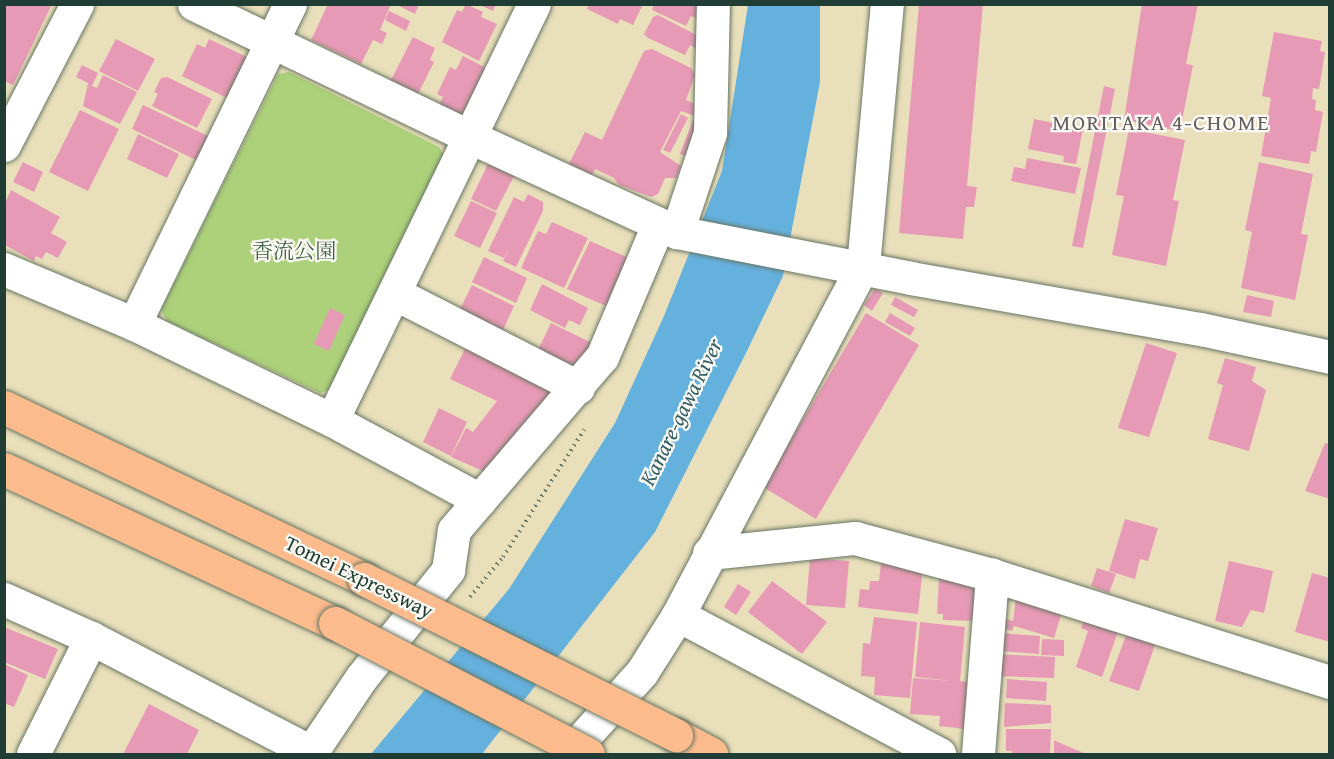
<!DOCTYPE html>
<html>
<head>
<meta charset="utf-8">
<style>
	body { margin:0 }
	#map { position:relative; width:1334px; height:759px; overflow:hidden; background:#eadfbb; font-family:"Gentium Book Plus","Noto Serif JP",serif }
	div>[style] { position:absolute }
	.green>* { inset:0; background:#add17a }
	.water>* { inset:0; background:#65b1de }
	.building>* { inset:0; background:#e79ab5 }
	.path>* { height:4px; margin-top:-2px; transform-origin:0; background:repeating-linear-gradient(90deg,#667663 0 1.5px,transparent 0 6px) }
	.roads { filter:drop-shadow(0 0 2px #667663) drop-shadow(0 0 2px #667663) }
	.minor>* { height:33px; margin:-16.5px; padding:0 16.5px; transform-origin:16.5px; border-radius:16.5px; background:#fff }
	.highway>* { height:33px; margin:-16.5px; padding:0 16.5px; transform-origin:16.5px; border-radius:16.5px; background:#fbbb8d }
	.bridges { filter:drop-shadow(0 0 2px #667663) drop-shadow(0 0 2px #667663) }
	.highway-bridge>* { height:33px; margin:-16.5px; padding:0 16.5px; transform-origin:16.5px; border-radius:16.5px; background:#fbbb8d }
	span { translate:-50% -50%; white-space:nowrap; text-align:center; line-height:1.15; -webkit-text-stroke:4.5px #fdfcf7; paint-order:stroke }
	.park-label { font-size:21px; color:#426246 }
	.street-label { font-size:21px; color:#1f3d34 }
	.neighbourhood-label { font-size:22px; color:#655e61; letter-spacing:1.5px }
	.water-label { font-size:22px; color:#346067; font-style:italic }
	.frame { position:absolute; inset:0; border:6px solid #1f3d34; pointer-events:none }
</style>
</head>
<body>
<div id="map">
	<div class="green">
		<i style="clip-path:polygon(289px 72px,439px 147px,444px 155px,330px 390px,320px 393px,167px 321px,161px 310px,278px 74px)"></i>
	</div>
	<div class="water">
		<i style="clip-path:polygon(748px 5px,820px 5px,820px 82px,783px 276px,746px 353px,655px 532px,482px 754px,371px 754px,509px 589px,615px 423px,664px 316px,722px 171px)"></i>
	</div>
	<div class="building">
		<i style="clip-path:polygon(4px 4px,52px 4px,13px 85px,4px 81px)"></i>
		<i style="clip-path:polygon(328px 4px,391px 4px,380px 30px,387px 33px,382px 44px,373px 40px,361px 64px,311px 40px)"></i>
		<i style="clip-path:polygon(395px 4px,419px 4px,415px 14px)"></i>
		<i style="clip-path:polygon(466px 4px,483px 12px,481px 17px,497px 24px,479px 61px,442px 42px,457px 10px,462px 12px)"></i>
		<i style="clip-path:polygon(478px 4px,496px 4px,493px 11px)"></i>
		<i style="clip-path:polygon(589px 4px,643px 4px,633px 25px,620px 19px,618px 24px,587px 9px)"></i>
		<i style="clip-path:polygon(654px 4px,703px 4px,699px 20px,691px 16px,686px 26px,652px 10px)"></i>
		<i style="clip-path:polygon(919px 4px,983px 4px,967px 186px,977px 187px,974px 207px,966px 207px,963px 239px,899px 233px)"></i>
		<i style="clip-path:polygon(1142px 4px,1198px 4px,1186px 64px,1193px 65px,1180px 131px,1124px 120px)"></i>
		<i style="clip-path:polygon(389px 11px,410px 21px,406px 31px,385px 20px)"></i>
		<i style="clip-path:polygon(658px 15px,704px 39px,699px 50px,690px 45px,685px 55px,648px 38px,644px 34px,653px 17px)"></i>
		<i style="clip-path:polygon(1274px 32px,1322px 41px,1320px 51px,1325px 52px,1319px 89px,1313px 88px,1312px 99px,1316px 100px,1315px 110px,1323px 112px,1316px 152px,1311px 151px,1309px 164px,1261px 156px,1271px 98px,1262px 96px)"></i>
		<i style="clip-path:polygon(413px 37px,435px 48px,430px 60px,434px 62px,417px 96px,390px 82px)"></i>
		<i style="clip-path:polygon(116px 39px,155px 59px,138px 91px,99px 71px)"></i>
		<i style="clip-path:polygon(209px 39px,247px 57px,227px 98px,182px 76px,197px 44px,205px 48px)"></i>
		<i style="clip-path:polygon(652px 49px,691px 68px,695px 75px,686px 100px,697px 105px,695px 116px,681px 111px,660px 152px,681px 166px,676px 178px,665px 178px,658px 194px,651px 197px,619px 185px,614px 178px,595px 169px,592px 175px,569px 164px,585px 132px,602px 140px,644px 51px)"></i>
		<i style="clip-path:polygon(463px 56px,492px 71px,462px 119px,438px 106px,443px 97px,437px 94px,450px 67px,456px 70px)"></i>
		<i style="clip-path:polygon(82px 65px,98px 73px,92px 86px,97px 88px,103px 75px,137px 92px,120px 124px,83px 106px,88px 83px,76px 77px)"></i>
		<i style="clip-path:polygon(167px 77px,212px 99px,197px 128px,152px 106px,158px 94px,154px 92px,161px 78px)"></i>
		<i style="clip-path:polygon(1104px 86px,1115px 89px,1083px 248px,1072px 246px)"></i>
		<i style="clip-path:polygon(143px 105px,212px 138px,200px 162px,132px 129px)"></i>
		<i style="clip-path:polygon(80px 110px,119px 129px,88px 191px,49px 172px)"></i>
		<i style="clip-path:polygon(681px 114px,688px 118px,670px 153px,663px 150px)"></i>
		<i style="clip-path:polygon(1034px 119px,1083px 129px,1076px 164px,1063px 162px,1064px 156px,1028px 149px)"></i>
		<i style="clip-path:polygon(693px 120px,702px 123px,689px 157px,680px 154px)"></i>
		<i style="clip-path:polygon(1129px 129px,1185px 140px,1173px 200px,1179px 201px,1166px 266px,1112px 255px,1124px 196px,1116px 195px)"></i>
		<i style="clip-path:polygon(138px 134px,179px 154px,167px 178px,127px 159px)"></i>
		<i style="clip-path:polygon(1027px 158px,1081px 168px,1075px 194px,1011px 181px,1014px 167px,1025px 169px)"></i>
		<i style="clip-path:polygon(23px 162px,43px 172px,34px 192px,13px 182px)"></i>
		<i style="clip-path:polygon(1259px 162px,1313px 174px,1301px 234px,1308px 235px,1295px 300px,1241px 288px,1252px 232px,1245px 230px)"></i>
		<i style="clip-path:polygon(488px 164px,514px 176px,496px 211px,471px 199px)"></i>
		<i style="clip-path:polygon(11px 190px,60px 217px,51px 233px,67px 242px,58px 258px,46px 252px,42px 259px,36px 256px,34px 261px,5px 245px,5px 203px)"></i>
		<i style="clip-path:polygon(528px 194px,543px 202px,543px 211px,516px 267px,503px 261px,512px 244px,504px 258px,488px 251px,514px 197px,524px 202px)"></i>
		<i style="clip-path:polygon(471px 201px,497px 213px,480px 248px,454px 236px)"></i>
		<i style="clip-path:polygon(552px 222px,588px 238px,564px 288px,521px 268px,538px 231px,546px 234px)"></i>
		<i style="clip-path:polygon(590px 241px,631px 259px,613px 309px,567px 289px)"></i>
		<i style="clip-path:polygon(484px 257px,527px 278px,516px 303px,472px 282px)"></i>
		<i style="clip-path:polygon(542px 284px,588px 308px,580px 325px,569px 320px,565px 328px,530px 310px)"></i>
		<i style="clip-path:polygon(472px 285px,514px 306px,502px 332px,459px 311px)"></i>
		<i style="clip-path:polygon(875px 289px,883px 293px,872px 311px,864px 305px)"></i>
		<i style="clip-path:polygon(1247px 295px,1274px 301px,1271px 317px,1243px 312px)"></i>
		<i style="clip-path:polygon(895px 297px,918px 310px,914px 317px,891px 305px)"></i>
		<i style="clip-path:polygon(330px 308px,345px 315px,329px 351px,314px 344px)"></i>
		<i style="clip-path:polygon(866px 313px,919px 345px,816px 519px,763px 487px)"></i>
		<i style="clip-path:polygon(890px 313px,915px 328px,910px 336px,885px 322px)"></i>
		<i style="clip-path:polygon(551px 323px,598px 346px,590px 363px,579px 357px,573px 368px,538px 350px)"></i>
		<i style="clip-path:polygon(469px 341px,529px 372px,559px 402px,492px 475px,451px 457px,466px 428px,473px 432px,497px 401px,450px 379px)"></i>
		<i style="clip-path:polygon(1146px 343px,1177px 353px,1149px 437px,1118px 428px)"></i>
		<i style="clip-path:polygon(1225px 358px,1256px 367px,1252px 381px,1266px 390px,1249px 451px,1208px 439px,1223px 385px,1217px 383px)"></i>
		<i style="clip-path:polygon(439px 408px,467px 422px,451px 456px,423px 442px)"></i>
		<i style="clip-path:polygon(1325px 443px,1330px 444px,1330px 499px,1305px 491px)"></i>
		<i style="clip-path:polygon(1125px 519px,1158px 528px,1148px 561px,1140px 559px,1135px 579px,1109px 571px)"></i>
		<i style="clip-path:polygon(882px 552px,924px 557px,918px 614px,858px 607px,860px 589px,869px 590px,870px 581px,879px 581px)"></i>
		<i style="clip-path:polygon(810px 558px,849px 561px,845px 608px,806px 605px)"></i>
		<i style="clip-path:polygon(1229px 561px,1273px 571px,1264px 613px,1251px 610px,1242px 627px,1215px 621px)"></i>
		<i style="clip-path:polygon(1097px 568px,1116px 574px,1109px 593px,1091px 586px)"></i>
		<i style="clip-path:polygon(1312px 573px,1330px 578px,1330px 642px,1295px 632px)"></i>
		<i style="clip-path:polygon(976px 574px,975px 621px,943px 620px,943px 614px,937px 614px,939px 578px)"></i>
		<i style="clip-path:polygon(772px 581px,827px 622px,802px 654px,748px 612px)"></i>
		<i style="clip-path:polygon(738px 584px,751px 592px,736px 615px,724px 607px)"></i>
		<i style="clip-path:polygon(1017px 591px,1064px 605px,1054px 638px,1014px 626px,1012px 631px,996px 626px,999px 617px,1013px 621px)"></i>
		<i style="clip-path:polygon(1089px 607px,1122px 620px,1102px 677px,1076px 667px,1088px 631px,1081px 628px)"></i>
		<i style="clip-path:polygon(874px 617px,917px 622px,910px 698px,874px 695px,875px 677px,861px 676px,863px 643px,870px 644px)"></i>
		<i style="clip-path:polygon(920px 622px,965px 627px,960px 681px,968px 682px,965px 729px,939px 726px,940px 716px,910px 714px,913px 678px,954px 681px,915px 677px)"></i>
		<i style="clip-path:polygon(4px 627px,58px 649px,45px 679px,4px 662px)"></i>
		<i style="clip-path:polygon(1128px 630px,1157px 639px,1139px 691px,1109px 681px)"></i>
		<i style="clip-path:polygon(999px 633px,1040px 636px,1039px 654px,998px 651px)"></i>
		<i style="clip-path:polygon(1042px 639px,1064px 640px,1064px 656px,1041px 655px)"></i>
		<i style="clip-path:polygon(995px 654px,1055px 657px,1054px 678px,994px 676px)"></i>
		<i style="clip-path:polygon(4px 664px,28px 675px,14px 707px,4px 703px)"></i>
		<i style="clip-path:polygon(1007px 679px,1047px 682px,1046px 701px,1006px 698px)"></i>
		<i style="clip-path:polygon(1005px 703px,1051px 705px,1051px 723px,1004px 727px)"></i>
		<i style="clip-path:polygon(149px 704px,199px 730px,187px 754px,123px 754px)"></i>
		<i style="clip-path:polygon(1006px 729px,1051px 729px,1050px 754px,1012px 754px,1012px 751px,1006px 751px)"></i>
		<i style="clip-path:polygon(1054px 740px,1060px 743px,1086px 754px,1054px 754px)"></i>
	</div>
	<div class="path">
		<i style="left:470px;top:597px;width:52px;rotate:-50.5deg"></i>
		<i style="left:503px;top:557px;width:151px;rotate:-57.5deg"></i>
	</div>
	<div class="roads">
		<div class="minor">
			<i style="left:194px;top:4px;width:306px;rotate:25.7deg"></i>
			<i style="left:470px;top:137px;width:228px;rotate:24.7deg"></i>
			<i style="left:677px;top:232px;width:238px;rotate:11.1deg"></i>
			<i style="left:911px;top:278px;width:294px;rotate:10deg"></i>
			<i style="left:1201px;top:329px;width:132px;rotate:12.2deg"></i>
			<i style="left:4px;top:145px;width:159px;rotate:-62.6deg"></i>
			<i style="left:677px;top:232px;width:104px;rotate:-71.6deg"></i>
			<i style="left:710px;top:133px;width:129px;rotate:-88.7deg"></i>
			<i style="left:4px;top:269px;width:141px;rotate:22.9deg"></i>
			<i style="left:134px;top:324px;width:220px;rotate:25.9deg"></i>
			<i style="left:332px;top:420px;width:168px;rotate:28.4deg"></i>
			<i style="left:394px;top:293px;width:207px;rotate:27.1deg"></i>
			<i style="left:134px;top:324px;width:356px;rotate:-64deg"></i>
			<i style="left:332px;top:420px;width:462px;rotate:-64.1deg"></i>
			<i style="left:709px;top:553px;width:147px;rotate:-5.9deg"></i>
			<i style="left:855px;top:538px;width:142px;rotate:15.1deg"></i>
			<i style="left:992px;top:575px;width:355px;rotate:17.6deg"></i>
			<i style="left:4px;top:599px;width:95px;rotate:24.1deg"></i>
			<i style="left:91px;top:638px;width:248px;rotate:27.4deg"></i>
			<i style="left:678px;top:615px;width:296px;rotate:28deg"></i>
			<i style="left:33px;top:754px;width:130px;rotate:-63.4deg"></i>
			<i style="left:310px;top:754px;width:92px;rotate:-56.1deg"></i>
			<i style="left:361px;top:678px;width:139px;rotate:-51.1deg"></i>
			<i style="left:448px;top:570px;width:40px;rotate:-81.5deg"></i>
			<i style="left:454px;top:530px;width:228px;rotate:-49.5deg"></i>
			<i style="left:602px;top:357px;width:143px;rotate:-67deg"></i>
			<i style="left:568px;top:754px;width:110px;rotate:-47.9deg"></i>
			<i style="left:642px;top:672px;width:67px;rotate:-57.7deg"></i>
			<i style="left:678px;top:615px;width:395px;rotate:-62.1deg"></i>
			<i style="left:863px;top:266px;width:263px;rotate:-84.8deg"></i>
			<i style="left:978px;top:754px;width:180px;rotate:-85.5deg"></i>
		</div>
		<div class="highway">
			<i style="left:4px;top:407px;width:399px;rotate:25.5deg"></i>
			<i style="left:4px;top:469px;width:365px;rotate:25deg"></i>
			<i style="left:676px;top:735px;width:40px;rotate:28deg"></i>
		</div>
	</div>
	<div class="bridges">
		<div class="highway-bridge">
			<i style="left:364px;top:579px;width:349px;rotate:26.6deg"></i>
			<i style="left:335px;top:623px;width:285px;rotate:27.4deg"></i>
		</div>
	</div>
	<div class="park-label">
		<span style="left:294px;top:251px">香流公園</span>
	</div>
	<div class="street-label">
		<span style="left:359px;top:577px;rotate:26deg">Tomei Expressway</span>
	</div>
	<div class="neighbourhood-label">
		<span style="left:1161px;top:123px">MORITAKA 4-CHOME</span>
	</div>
	<div class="water-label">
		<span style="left:681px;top:412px;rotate:-64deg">Kanare-gawa River</span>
	</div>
	<div class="frame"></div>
</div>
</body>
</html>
